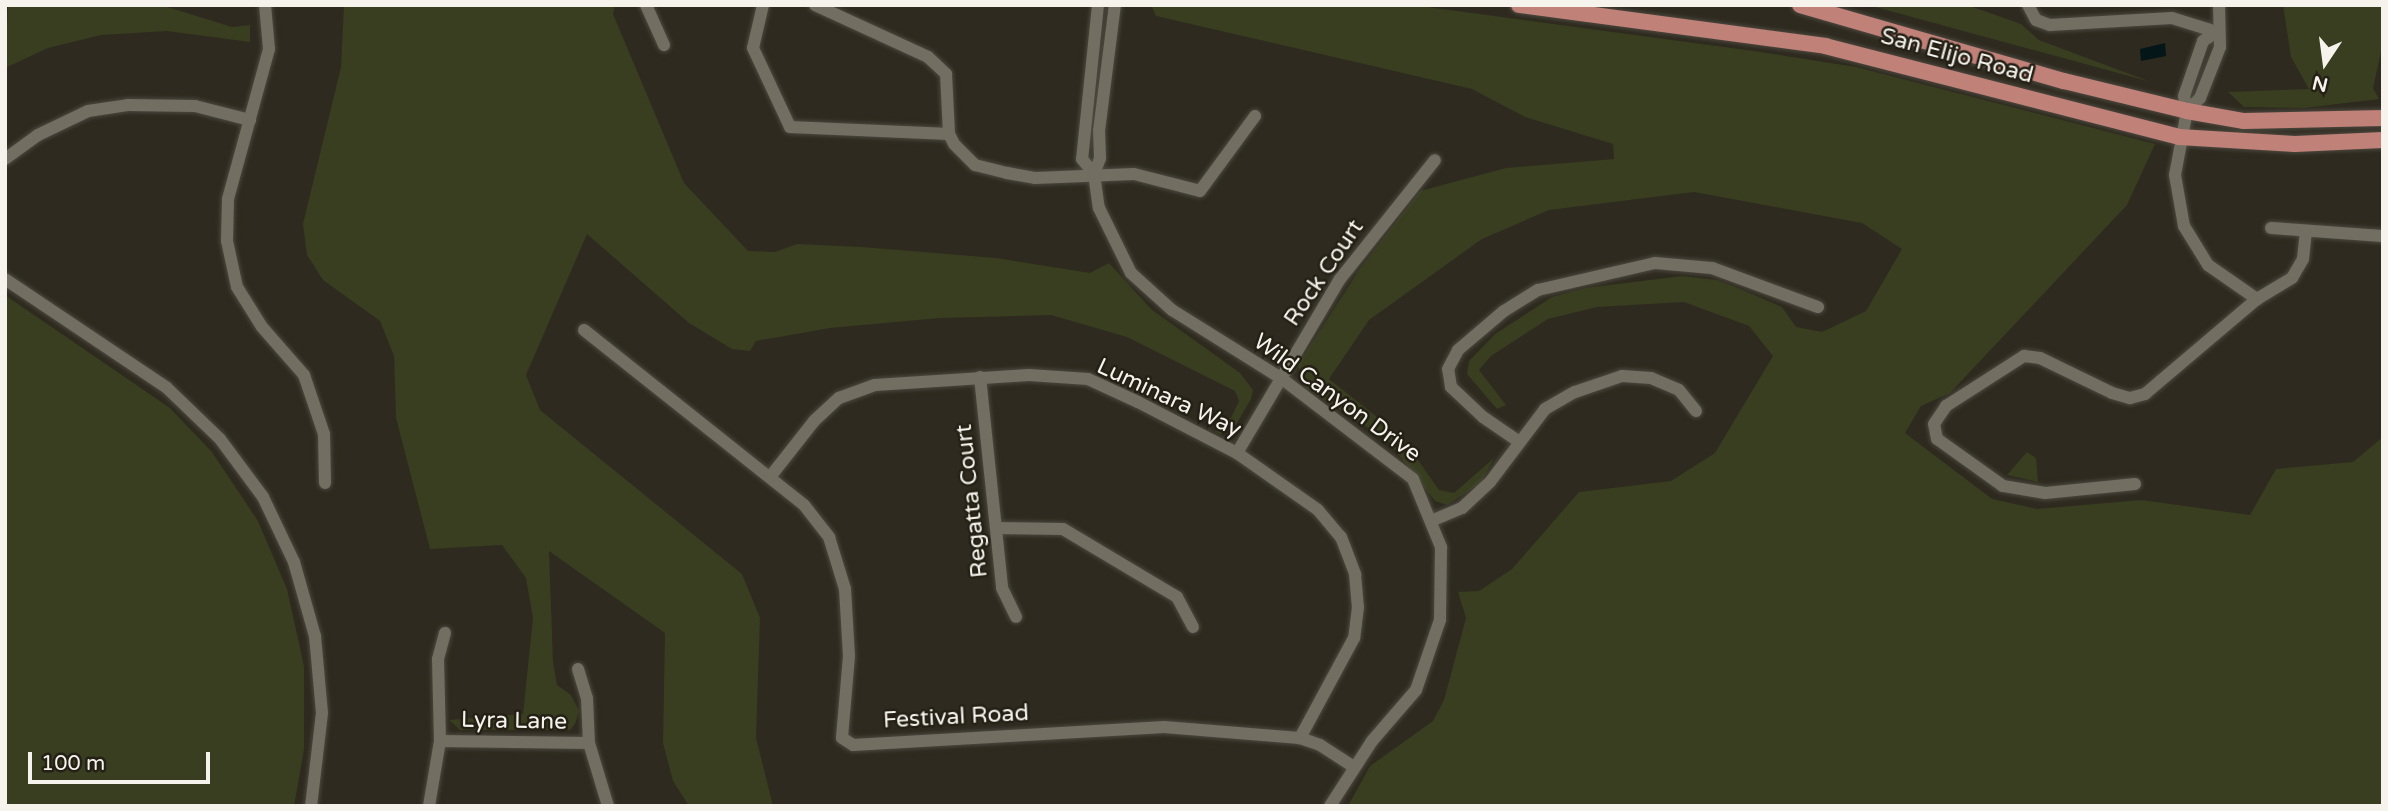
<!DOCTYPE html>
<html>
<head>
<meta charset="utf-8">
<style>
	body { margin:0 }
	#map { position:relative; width:2388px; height:811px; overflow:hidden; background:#2e2a1f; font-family:"Varela Round",sans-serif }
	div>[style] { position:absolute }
	.green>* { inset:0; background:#383e1f }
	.water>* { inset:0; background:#041617 }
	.roads { filter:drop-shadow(0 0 2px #4c483f) drop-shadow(0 0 2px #4c483f) }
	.minor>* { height:12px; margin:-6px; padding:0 6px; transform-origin:6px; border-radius:6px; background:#726e62 }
	.major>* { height:16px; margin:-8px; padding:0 8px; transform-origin:8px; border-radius:8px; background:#c08179 }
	span { translate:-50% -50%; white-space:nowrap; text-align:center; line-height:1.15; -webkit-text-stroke:5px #242016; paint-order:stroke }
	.street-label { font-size:23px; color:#f5f3ec }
	.frame { position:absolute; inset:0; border:7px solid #f5f3ec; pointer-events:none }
	.north { position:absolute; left:2290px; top:28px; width:70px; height:70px; -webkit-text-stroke:5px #242016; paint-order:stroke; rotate:193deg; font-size:19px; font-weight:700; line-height:28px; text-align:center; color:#f5f3ec }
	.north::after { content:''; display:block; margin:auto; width:24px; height:32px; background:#f5f3ec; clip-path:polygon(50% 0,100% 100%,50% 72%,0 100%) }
	.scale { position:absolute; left:28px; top:752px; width:182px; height:32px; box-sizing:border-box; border:4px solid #f5f3ec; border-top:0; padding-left:9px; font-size:21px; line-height:24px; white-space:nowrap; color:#f5f3ec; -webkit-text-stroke:5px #242016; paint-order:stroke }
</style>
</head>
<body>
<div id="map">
	<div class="green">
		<i style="clip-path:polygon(161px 5px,232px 27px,250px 25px,250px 42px,167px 31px,101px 35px,48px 48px,5px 68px,8px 5px)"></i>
		<i style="clip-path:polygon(344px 5px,615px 5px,613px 14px,684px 183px,748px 251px,775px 252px,797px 244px,862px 247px,996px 258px,1090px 273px,1109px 263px,1151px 309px,1240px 373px,1253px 390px,1251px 399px,1234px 428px,1221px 434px,1215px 432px,1224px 418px,1231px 418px,1239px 401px,1235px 391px,1127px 337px,1051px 315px,940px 318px,830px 328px,756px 341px,750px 351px,732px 349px,689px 323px,587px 234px,526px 375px,540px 410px,742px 574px,760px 618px,756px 738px,773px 806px,689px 806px,673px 781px,663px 743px,665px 633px,549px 551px,553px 662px,557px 685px,571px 695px,579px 711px,575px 724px,570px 730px,460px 730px,449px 720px,523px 714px,533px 618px,526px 578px,502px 545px,430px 549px,396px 418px,394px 356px,380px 321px,323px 280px,307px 255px,303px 224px,341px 67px)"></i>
		<i style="clip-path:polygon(1151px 5px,1412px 5px,1761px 52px,1856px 67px,2155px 144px,2127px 205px,1950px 393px,1921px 406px,1905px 433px,1992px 499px,2037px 509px,2141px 500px,2250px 515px,2276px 469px,2353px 462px,2383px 437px,2383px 806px,1348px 806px,1370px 766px,1433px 721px,1444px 700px,1466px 618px,1458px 592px,1479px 591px,1512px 569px,1579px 492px,1671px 481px,1715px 453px,1773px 356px,1749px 326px,1684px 302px,1597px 307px,1548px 319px,1491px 356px,1479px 370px,1506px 405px,1497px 409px,1467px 374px,1469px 361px,1495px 334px,1552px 297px,1585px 288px,1682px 276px,1717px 280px,1743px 290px,1782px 307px,1796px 327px,1822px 332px,1866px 311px,1902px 249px,1862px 223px,1694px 192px,1549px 210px,1482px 239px,1369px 320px,1329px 379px,1401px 436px,1439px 490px,1454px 493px,1494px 458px,1481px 483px,1447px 505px,1435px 501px,1387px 440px,1303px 386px,1298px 365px,1359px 270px,1420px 191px,1506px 168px,1614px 159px,1613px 144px,1525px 117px,1472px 89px,1156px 16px)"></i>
		<i style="clip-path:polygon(1868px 5px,1967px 5px,2021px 24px,2039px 40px,2151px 82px)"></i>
		<i style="clip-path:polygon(2283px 5px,2383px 5px,2383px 43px,2373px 88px,2379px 99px,2304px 108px,2244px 107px,2228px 92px,2309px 89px,2291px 57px)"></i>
		<i style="clip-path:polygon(5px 295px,170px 408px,212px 452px,258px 521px,287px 589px,304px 666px,304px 750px,294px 806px,5px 806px)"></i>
		<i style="clip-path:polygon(2027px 452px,2036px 458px,2038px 482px,2007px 475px)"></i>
	</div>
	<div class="water">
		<i style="clip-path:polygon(2165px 43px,2166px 56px,2141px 61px,2140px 49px)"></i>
	</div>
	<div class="roads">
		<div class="minor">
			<i style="left:265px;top:5px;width:44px;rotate:84.8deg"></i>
			<i style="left:269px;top:49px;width:156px;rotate:105.3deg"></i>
			<i style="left:228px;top:199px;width:42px;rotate:91.4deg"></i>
			<i style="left:227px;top:241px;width:47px;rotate:77.7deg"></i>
			<i style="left:237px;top:287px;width:47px;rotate:58deg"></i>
			<i style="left:262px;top:327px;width:64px;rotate:48.8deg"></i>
			<i style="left:304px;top:375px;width:62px;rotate:71.3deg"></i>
			<i style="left:324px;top:434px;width:49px;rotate:88.8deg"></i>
			<i style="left:646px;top:5px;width:44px;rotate:65.8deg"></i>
			<i style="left:763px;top:5px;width:44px;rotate:103.1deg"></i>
			<i style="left:753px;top:48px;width:87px;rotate:64.9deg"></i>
			<i style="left:790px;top:127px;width:159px;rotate:2.5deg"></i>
			<i style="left:815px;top:5px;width:124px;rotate:24.7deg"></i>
			<i style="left:928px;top:57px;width:25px;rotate:43deg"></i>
			<i style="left:946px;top:74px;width:60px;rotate:87.1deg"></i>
			<i style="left:949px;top:134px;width:11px;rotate:63deg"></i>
			<i style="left:954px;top:144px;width:30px;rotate:45deg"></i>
			<i style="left:975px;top:165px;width:33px;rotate:14deg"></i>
			<i style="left:1007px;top:173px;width:28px;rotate:10deg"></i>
			<i style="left:1035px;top:178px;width:99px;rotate:-2.3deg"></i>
			<i style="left:1134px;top:174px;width:68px;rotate:14.4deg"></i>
			<i style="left:1200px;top:191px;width:93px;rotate:-53.7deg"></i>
			<i style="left:1098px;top:5px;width:155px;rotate:95.9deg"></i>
			<i style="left:1082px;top:159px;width:19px;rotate:51deg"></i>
			<i style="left:1094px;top:174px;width:34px;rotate:82deg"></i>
			<i style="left:1099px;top:208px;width:72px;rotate:63.8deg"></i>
			<i style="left:1131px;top:273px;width:55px;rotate:42.1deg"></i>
			<i style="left:1172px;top:310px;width:128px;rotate:32deg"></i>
			<i style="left:1281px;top:378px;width:166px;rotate:37.4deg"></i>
			<i style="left:1413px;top:479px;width:74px;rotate:67.6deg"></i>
			<i style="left:1441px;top:547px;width:73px;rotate:90.8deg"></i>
			<i style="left:1440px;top:620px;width:74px;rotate:108.9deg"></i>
			<i style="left:1416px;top:690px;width:67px;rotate:130.8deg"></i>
			<i style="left:1372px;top:741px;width:77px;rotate:122.9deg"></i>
			<i style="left:2028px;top:5px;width:17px;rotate:62deg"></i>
			<i style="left:2036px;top:20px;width:15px;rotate:20deg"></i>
			<i style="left:2050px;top:25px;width:122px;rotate:-3.3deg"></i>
			<i style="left:2172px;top:18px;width:47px;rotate:17.3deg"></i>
			<i style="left:2219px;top:5px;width:42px;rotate:88.6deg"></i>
			<i style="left:2220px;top:47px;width:55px;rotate:111.4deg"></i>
			<i style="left:2200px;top:98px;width:18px;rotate:135deg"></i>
			<i style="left:2187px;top:111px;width:65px;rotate:100.6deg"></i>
			<i style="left:2175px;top:175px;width:52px;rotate:80deg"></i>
			<i style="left:2184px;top:226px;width:46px;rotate:58.4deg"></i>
			<i style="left:2208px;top:265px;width:60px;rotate:34.8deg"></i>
			<i style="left:2187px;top:111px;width:15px;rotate:-101deg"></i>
			<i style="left:2184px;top:96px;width:58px;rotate:-70.9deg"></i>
			<i style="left:2203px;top:41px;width:17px;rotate:-33deg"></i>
			<i style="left:5px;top:159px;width:41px;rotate:-36deg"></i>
			<i style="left:38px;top:135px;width:55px;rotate:-25.6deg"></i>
			<i style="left:88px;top:111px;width:40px;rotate:-8.5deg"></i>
			<i style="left:128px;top:105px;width:67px;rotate:0.9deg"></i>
			<i style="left:195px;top:106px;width:57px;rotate:14.3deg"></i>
			<i style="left:1094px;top:174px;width:17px;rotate:-69deg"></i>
			<i style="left:1100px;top:158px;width:27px;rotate:-92deg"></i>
			<i style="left:1099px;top:131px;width:127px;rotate:-82.8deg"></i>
			<i style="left:2271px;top:228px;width:112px;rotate:4.1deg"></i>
			<i style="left:5px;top:279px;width:194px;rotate:33.9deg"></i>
			<i style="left:166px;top:387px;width:75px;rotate:43.9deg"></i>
			<i style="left:220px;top:439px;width:72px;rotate:53.4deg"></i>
			<i style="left:263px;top:497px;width:72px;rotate:64.5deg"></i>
			<i style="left:294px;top:562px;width:77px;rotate:74.2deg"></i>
			<i style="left:315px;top:636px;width:77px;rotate:84.8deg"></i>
			<i style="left:322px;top:713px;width:94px;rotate:96.7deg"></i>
			<i style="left:584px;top:330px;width:281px;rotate:38.5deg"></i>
			<i style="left:804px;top:505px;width:41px;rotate:52deg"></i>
			<i style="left:829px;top:537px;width:54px;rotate:72.9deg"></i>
			<i style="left:845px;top:589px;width:67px;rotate:86.6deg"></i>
			<i style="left:849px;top:656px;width:82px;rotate:94.9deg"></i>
			<i style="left:842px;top:738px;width:13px;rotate:32deg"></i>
			<i style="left:853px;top:745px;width:312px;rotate:-3.3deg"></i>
			<i style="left:1164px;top:727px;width:136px;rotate:4.6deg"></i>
			<i style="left:1300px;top:738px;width:21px;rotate:19deg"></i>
			<i style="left:1320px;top:745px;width:40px;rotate:32.9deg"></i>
			<i style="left:980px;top:377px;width:212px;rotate:84deg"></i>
			<i style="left:1002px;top:588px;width:32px;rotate:64deg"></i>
			<i style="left:1518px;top:441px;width:42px;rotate:-145.6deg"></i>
			<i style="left:1483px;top:417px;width:44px;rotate:-136.8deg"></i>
			<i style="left:1451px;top:387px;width:18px;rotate:-99deg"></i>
			<i style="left:1448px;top:369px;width:21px;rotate:-62deg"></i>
			<i style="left:1458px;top:350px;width:60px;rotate:-40.3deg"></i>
			<i style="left:1504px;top:311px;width:40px;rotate:-32deg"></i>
			<i style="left:1538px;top:290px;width:120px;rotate:-13deg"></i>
			<i style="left:1655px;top:263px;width:57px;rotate:5deg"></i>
			<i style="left:1712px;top:268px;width:113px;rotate:20.2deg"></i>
			<i style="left:1237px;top:453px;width:202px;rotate:-59.4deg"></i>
			<i style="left:1340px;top:279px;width:152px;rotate:-51.4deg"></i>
			<i style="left:770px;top:477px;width:71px;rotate:-51.8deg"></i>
			<i style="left:814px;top:421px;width:34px;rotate:-43deg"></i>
			<i style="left:839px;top:398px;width:38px;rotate:-20deg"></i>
			<i style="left:875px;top:385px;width:154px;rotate:-3.7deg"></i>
			<i style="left:1029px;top:375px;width:59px;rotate:3.9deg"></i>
			<i style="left:1088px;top:379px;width:55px;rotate:24.7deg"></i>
			<i style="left:1138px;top:402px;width:111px;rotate:27.3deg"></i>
			<i style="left:1237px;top:453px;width:99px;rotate:35.1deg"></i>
			<i style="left:1318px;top:510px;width:35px;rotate:50deg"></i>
			<i style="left:1341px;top:537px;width:40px;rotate:69deg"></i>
			<i style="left:1355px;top:574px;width:33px;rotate:85deg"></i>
			<i style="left:1358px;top:607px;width:31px;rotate:97deg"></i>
			<i style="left:1354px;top:638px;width:114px;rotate:118.4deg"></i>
			<i style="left:2135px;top:484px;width:90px;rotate:174.3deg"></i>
			<i style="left:2045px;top:493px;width:43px;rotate:-170.5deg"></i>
			<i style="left:2003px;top:486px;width:81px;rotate:-144.5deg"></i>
			<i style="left:1937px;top:439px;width:15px;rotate:-101deg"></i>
			<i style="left:1934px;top:424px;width:22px;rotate:-56deg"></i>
			<i style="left:1946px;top:406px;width:93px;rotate:-32.7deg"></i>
			<i style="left:2024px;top:356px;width:16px;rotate:7deg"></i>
			<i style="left:2040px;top:358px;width:80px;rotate:25.9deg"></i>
			<i style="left:2112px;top:393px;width:19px;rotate:16deg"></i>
			<i style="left:2130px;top:398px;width:16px;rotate:-15deg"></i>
			<i style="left:2145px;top:394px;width:147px;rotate:-40.3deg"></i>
			<i style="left:2257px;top:299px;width:41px;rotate:-31deg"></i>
			<i style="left:2292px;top:278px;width:22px;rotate:-60deg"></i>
			<i style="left:2303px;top:259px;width:27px;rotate:-84deg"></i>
			<i style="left:1431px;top:521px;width:34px;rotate:-23deg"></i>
			<i style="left:1462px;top:508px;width:38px;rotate:-43deg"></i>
			<i style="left:1490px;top:482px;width:91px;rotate:-53deg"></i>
			<i style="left:1545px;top:409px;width:34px;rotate:-30deg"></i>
			<i style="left:1575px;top:392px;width:50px;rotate:-18.8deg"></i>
			<i style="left:1622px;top:376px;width:29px;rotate:4deg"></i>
			<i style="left:1651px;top:378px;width:30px;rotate:23deg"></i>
			<i style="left:1679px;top:390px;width:27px;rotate:51deg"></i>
			<i style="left:996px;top:528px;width:67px;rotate:0.9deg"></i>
			<i style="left:1063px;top:529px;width:133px;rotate:30.8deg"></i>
			<i style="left:1177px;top:597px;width:34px;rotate:62deg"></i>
			<i style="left:578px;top:669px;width:30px;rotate:73deg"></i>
			<i style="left:587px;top:698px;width:45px;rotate:87.5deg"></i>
			<i style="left:589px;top:743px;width:66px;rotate:73.2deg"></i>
			<i style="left:440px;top:741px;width:149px;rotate:0.8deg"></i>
			<i style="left:429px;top:806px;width:66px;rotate:-80.4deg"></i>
			<i style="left:440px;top:741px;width:82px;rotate:-91.4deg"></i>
			<i style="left:438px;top:659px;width:27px;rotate:-75deg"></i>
		</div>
		<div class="major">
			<i style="left:1519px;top:5px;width:309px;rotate:7.6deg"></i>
			<i style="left:1825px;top:46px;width:366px;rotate:14.4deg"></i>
			<i style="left:2179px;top:137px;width:116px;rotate:3.5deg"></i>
			<i style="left:2295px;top:144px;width:88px;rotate:-2.6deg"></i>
			<i style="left:1800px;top:5px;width:275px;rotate:16.1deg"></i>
			<i style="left:2064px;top:81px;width:127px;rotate:13.7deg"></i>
			<i style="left:2187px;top:111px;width:58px;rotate:10deg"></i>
			<i style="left:2244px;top:121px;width:139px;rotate:-1.2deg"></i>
		</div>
	</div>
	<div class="street-label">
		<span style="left:1957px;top:56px;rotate:15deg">San Elijo Road</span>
		<span style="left:1324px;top:273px;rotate:-56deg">Rock Court</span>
		<span style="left:1169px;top:398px;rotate:25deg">Luminara Way</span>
		<span style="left:1337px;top:398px;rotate:36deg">Wild Canyon Drive</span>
		<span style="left:972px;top:501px;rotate:-96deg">Regatta Court</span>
		<span style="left:956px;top:717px;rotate:-3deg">Festival Road</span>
		<span style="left:514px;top:721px;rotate:1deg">Lyra Lane</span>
	</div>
	<div class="frame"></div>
	<div class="north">N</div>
	<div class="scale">100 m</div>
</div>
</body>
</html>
